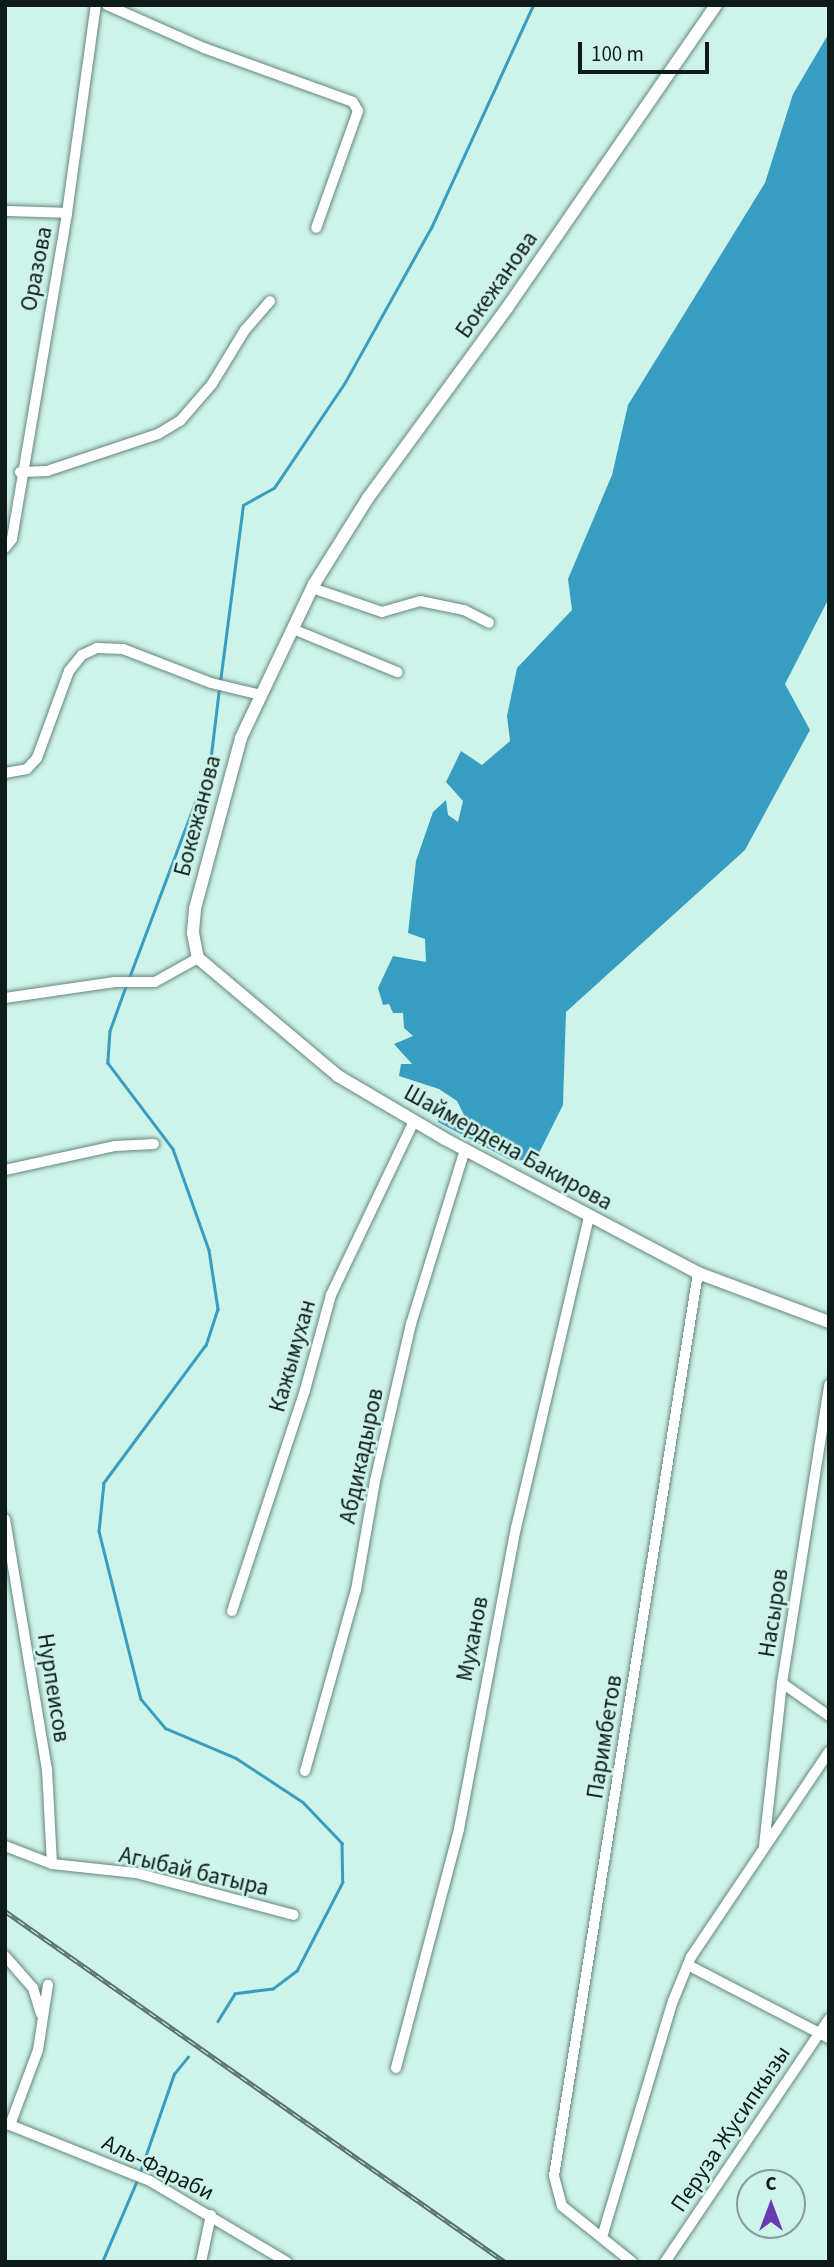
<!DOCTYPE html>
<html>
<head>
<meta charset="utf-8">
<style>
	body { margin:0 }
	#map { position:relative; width:834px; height:2267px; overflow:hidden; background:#cef3e9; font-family:"Source Sans 3",sans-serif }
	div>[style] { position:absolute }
	.water>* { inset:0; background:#379ec1 }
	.stream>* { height:2.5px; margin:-1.25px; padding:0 1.25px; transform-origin:1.25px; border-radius:1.25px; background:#379ec1 }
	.roads { filter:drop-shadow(0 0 2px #64877d) drop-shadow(0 0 2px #64877d) }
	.minor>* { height:10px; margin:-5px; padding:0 5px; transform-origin:5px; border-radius:5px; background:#fff }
	.tertiary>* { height:12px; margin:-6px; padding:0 6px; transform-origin:6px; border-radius:6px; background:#fff }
	.rail>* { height:5px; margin-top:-2.5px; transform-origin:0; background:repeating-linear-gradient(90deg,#cef3e9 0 8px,#5b716b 0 16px); box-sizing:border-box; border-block:2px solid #5b716b }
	span { translate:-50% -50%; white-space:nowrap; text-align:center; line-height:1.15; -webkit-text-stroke:5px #cef3e9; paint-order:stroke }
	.street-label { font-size:23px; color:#0e1b18 }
	.frame { position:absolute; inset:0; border:7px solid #0e1b18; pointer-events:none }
	.north { position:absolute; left:736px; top:2169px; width:70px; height:70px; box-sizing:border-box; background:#cef3e9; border:2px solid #819d95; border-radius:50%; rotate:0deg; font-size:19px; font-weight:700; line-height:28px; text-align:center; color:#0e1b18 }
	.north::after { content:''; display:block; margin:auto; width:24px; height:32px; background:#693ab1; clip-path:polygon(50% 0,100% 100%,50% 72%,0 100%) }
	.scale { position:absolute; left:578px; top:42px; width:131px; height:32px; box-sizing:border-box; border:4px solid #0e1b18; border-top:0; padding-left:9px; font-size:21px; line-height:24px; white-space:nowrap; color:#0e1b18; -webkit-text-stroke:5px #cef3e9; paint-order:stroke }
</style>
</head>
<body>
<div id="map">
	<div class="water">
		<i style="clip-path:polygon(829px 33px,829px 598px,785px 684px,810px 730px,745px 850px,566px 1012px,563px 1105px,536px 1159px,512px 1161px,438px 1122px,439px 1110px,452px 1113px,452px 1123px,460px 1128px,465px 1117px,457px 1101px,439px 1089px,399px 1076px,401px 1064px,412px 1064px,394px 1044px,413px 1036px,404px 1028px,403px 1013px,393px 1013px,389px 1004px,383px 1005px,378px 988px,393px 956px,426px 962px,425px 939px,408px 933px,416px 861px,433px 812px,446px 800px,448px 815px,458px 822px,463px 801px,446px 782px,461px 751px,482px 765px,510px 741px,507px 716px,517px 668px,572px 610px,568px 579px,612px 475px,628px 405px,765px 183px,793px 94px)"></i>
	</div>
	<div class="stream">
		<i style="left:220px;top:682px;width:178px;rotate:-82.6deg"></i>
		<i style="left:243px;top:505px;width:35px;rotate:-29deg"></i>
		<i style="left:274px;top:488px;width:125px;rotate:-56.1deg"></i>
		<i style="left:344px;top:384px;width:179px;rotate:-60.9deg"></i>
		<i style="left:431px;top:228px;width:245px;rotate:-65.4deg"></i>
		<i style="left:129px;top:978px;width:230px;rotate:-69.4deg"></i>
		<i style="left:210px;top:763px;width:75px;rotate:-83.1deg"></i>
		<i style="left:127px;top:984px;width:50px;rotate:109.9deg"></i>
		<i style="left:110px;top:1031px;width:32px;rotate:94deg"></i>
		<i style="left:108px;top:1063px;width:108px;rotate:52.9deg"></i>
		<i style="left:173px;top:1149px;width:107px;rotate:70.4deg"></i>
		<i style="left:209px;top:1250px;width:60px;rotate:81.3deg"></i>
		<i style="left:218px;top:1309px;width:38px;rotate:108deg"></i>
		<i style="left:206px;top:1345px;width:172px;rotate:126.5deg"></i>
		<i style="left:104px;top:1483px;width:48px;rotate:95.9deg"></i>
		<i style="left:99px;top:1531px;width:173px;rotate:76deg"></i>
		<i style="left:141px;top:1699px;width:38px;rotate:50deg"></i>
		<i style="left:165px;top:1728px;width:77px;rotate:22.9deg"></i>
		<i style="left:236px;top:1758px;width:80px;rotate:33.3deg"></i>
		<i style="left:303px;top:1802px;width:57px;rotate:46.4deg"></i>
		<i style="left:342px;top:1843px;width:39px;rotate:89deg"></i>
		<i style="left:343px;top:1882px;width:100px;rotate:117.3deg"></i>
		<i style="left:297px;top:1971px;width:30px;rotate:143deg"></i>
		<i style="left:273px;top:1989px;width:38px;rotate:173deg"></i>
		<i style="left:235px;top:1994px;width:32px;rotate:122deg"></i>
		<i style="left:140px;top:2172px;width:104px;rotate:-70.9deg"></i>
		<i style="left:174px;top:2074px;width:22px;rotate:-51deg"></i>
		<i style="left:102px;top:2262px;width:91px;rotate:-66.8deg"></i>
	</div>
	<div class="roads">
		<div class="minor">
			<i style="left:107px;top:5px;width:106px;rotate:23.9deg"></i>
			<i style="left:204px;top:48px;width:158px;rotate:19.9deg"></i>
			<i style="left:353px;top:102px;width:10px;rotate:61deg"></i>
			<i style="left:358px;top:111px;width:124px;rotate:109.7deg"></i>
			<i style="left:5px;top:211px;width:62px;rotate:1.8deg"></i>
			<i style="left:20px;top:472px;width:27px;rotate:-2deg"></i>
			<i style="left:47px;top:471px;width:117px;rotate:-18.4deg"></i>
			<i style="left:158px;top:434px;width:26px;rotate:-31deg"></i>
			<i style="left:180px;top:421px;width:49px;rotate:-49.1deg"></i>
			<i style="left:212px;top:384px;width:63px;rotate:-58.6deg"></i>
			<i style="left:245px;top:330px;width:38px;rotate:-49deg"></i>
			<i style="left:5px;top:548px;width:11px;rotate:-52deg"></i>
			<i style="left:12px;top:539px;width:331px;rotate:-80.4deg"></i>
			<i style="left:67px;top:213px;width:210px;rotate:-82.1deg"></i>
			<i style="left:312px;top:588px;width:74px;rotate:18.9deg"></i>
			<i style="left:382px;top:612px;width:40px;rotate:-16deg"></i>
			<i style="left:420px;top:601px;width:45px;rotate:11.6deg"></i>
			<i style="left:464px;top:610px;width:28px;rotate:27deg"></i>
			<i style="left:293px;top:629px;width:113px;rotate:22.5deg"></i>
			<i style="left:5px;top:773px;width:22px;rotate:-10deg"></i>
			<i style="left:27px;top:769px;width:15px;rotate:-48deg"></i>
			<i style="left:37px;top:758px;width:93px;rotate:-69.8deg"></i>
			<i style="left:69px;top:671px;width:21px;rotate:-51deg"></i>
			<i style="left:82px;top:655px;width:17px;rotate:-25deg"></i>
			<i style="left:97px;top:648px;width:26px;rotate:2deg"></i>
			<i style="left:123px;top:649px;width:94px;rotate:21.1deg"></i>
			<i style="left:211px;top:683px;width:51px;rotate:13.5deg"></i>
			<i style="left:5px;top:998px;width:111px;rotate:-8.3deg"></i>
			<i style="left:115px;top:982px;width:40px"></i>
			<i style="left:155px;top:982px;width:49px;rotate:-29.2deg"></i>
			<i style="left:5px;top:1170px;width:113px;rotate:-12.3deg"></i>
			<i style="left:115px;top:1146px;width:39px;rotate:-3deg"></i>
			<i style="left:5px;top:1519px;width:254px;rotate:80.5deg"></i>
			<i style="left:47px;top:1769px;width:95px;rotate:87deg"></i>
			<i style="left:232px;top:1611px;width:233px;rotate:-71.7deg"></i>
			<i style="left:305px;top:1390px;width:98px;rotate:-74.7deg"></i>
			<i style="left:331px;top:1295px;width:193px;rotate:-64.5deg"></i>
			<i style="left:782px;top:1683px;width:57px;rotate:35.1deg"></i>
			<i style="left:305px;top:1771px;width:188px;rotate:-74.3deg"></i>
			<i style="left:356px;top:1590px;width:111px;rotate:-80.1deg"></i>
			<i style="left:375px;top:1481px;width:161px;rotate:-77.1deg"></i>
			<i style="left:411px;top:1324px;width:182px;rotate:-72.8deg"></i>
			<i style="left:5px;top:1846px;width:50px;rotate:21deg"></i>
			<i style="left:52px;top:1864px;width:84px;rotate:6.1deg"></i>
			<i style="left:136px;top:1873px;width:163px;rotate:14.9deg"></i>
			<i style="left:764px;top:1846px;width:164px;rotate:-83.7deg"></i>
			<i style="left:782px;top:1683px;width:302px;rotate:-81deg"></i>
			<i style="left:5px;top:1956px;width:43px;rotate:48.8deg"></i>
			<i style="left:33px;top:1988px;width:27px;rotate:73deg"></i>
			<i style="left:688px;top:1965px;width:159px;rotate:27.4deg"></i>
			<i style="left:396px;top:2068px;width:247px;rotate:-75.2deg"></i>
			<i style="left:459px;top:1829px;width:306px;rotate:-79.3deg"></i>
			<i style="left:516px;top:1528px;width:319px;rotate:-76.8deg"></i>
			<i style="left:5px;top:2123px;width:156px;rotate:21.8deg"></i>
			<i style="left:150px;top:2181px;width:159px;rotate:30.6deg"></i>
			<i style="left:10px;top:2125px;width:80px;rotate:-69.5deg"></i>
			<i style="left:38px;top:2050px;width:66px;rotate:-81.3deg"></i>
			<i style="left:602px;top:2237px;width:246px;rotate:-73.3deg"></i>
			<i style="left:673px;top:2001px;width:48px;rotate:-67.8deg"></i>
			<i style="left:691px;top:1957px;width:247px;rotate:-56.1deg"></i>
			<i style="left:201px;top:2262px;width:48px;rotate:-78deg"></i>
			<i style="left:632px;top:2262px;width:90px;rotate:-141.3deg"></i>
			<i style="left:562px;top:2206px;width:31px;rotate:-105deg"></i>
			<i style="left:554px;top:2176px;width:914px;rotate:-80.94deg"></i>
			<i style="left:665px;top:2262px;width:293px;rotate:-56deg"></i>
		</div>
		<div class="tertiary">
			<i style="left:716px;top:5px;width:368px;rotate:124.6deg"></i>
			<i style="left:507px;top:308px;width:235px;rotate:126.2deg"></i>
			<i style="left:368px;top:498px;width:102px;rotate:122.1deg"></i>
			<i style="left:314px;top:584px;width:170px;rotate:115.4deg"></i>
			<i style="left:241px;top:738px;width:177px;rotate:105.1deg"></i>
			<i style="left:195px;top:909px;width:24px;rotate:95deg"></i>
			<i style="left:193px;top:933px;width:25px;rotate:79deg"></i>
			<i style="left:198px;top:958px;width:183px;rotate:40.1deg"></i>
			<i style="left:338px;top:1076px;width:124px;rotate:30.5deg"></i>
			<i style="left:445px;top:1139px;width:286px;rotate:27.9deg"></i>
			<i style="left:698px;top:1273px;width:140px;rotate:20.5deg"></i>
		</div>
	</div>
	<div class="rail">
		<i style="left:5px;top:1911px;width:611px;rotate:35.07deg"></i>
	</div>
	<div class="street-label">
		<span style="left:37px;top:269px;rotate:-79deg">Оразова</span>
		<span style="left:497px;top:285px;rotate:-55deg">Бокежанова</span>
		<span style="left:198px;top:816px;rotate:-75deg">Бокежанова</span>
		<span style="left:508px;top:1148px;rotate:29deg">Шаймердена Бакирова</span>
		<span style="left:293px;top:1356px;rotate:-74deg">Кажымухан</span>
		<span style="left:362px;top:1456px;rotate:-78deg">Абдикадыров</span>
		<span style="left:774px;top:1613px;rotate:-81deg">Насыров</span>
		<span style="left:473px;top:1639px;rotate:-79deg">Муханов</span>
		<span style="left:53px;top:1688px;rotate:81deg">Нурпеисов</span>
		<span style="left:605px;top:1737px;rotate:-81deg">Паримбетов</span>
		<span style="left:194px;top:1872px;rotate:13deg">Агыбай батыра</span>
		<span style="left:731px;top:2129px;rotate:-56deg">Перуза Жусипкызы</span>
		<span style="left:158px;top:2168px;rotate:26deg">Аль-Фараби</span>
	</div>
	<div class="frame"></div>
	<div class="north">С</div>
	<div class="scale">100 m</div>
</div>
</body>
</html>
